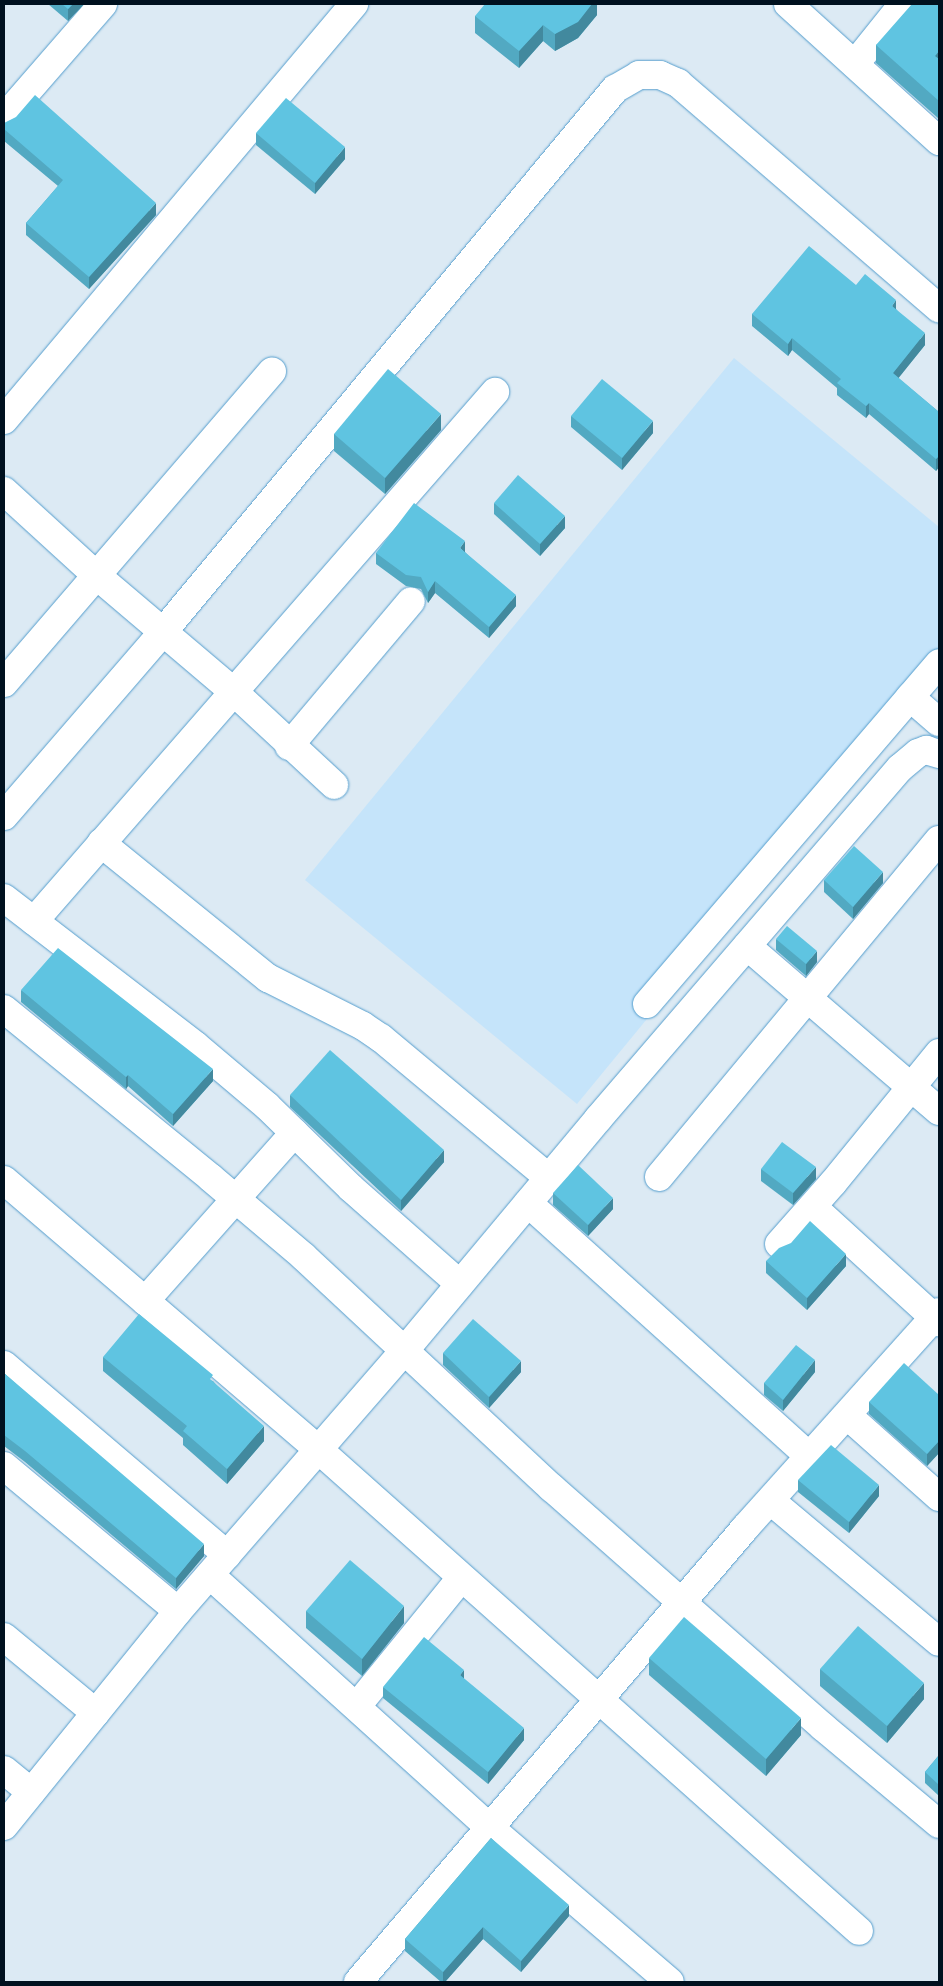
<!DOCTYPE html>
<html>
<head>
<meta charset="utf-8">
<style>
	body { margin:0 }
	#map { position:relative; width:943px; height:1986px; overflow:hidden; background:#dceaf4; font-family:"Sofia Sans Condensed",sans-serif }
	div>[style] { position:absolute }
	.built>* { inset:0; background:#c5e4fa }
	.roads { filter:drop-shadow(0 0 1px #539dcd) drop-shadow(0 0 1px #539dcd) }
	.minor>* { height:28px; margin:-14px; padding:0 14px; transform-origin:14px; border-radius:14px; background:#fff }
	.wall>* { inset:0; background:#52a9c2 }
	.shaded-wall>* { inset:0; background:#42899e }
	.building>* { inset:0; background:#5fc4e1 }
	span { translate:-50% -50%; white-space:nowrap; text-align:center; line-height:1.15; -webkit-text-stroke:4px #f4f4f4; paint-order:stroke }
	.frame { position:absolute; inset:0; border:5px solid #00111f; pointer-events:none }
</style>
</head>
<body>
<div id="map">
	<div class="built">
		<i style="clip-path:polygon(734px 358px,939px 527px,939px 664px,577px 1104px,305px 880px)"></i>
	</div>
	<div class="roads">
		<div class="minor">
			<i style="left:788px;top:4px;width:204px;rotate:42.2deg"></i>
			<i style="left:855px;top:64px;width:77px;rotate:-51.3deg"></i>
			<i style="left:4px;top:118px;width:151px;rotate:-49deg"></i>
			<i style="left:4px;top:420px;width:544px;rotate:-49.92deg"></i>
			<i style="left:4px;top:491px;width:125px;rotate:42.4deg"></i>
			<i style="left:96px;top:575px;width:180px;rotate:40.3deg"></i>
			<i style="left:233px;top:691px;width:138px;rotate:42.9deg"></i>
			<i style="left:4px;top:683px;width:411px;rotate:-49.3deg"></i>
			<i style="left:910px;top:697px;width:38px;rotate:41deg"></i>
			<i style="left:289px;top:746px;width:189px;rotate:-49.9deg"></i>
			<i style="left:4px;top:816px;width:242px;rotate:-49.2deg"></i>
			<i style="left:162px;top:633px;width:708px;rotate:-50.22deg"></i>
			<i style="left:615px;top:89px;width:28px;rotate:-30deg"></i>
			<i style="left:639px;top:75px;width:21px"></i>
			<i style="left:660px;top:75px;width:20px;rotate:24deg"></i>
			<i style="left:678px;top:83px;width:345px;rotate:40.8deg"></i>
			<i style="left:101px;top:843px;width:215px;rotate:39deg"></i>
			<i style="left:268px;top:978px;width:106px;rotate:26.8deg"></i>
			<i style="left:363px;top:1026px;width:22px;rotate:34deg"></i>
			<i style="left:381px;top:1038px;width:219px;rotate:39.8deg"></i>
			<i style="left:4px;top:898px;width:242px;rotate:37.6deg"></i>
			<i style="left:196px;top:1046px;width:93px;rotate:40.2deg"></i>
			<i style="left:267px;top:1106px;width:117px;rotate:44.3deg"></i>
			<i style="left:351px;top:1188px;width:145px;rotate:41.4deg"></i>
			<i style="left:34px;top:921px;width:702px;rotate:-48.93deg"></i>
			<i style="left:747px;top:946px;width:253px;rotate:40.7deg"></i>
			<i style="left:647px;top:1004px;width:449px;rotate:-49.4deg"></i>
			<i style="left:4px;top:1009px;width:267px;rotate:39.2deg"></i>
			<i style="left:211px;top:1178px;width:122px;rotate:40.3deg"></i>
			<i style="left:304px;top:1257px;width:339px;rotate:43deg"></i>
			<i style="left:552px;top:1488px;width:361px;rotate:41.4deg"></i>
			<i style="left:823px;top:1727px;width:151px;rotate:39.9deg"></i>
			<i style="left:659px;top:1177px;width:438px;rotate:-50.3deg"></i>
			<i style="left:4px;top:1180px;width:415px;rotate:40.6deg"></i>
			<i style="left:319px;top:1450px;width:723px;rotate:41.69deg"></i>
			<i style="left:528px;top:1203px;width:381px;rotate:42deg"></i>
			<i style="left:813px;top:1207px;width:171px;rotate:42.4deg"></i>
			<i style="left:779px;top:1244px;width:81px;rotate:-48.5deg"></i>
			<i style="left:833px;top:1183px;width:168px;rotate:-50.8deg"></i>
			<i style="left:145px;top:1301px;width:225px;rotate:-48.4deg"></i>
			<i style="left:4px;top:1365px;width:293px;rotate:40.4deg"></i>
			<i style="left:848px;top:1416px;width:122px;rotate:41.7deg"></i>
			<i style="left:4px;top:1466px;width:226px;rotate:39.8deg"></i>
			<i style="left:771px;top:1501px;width:219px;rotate:40deg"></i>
			<i style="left:210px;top:1575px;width:376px;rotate:42.1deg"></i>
			<i style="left:489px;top:1827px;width:238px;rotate:40.6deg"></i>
			<i style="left:4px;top:1637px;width:119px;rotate:39.6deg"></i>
			<i style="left:357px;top:1706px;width:165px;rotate:-50.9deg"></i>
			<i style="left:4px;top:1770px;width:35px;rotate:39deg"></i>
			<i style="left:4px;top:1826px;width:277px;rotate:-51deg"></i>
			<i style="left:178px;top:1611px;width:346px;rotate:-49deg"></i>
			<i style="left:405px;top:1350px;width:301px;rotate:-50.1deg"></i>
			<i style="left:598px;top:1119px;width:463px;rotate:-49.3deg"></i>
			<i style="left:900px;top:768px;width:23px;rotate:-40deg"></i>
			<i style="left:918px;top:753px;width:9px;rotate:-21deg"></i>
			<i style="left:926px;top:750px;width:14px;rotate:17deg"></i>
			<i style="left:358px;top:1982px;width:597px;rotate:-49.55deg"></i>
			<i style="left:745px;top:1528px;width:290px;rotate:-48.1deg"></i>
		</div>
	</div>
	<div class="wall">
		<i style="clip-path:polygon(48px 4px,84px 4px,68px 21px)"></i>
		<i style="clip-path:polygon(597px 4px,597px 15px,578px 38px,555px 51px,543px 41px,519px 68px,475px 33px,475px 16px)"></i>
		<i style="clip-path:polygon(939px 4px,939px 119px,876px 63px,876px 45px)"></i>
		<i style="clip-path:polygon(4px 123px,156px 215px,89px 289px,26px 235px,26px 223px,58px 186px,4px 141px)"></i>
		<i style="clip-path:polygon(256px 133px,345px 159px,315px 194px,256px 145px)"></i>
		<i style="clip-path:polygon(856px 285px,896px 309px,925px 345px,898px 378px,939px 412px,939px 467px,936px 471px,869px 414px,866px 418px,837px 395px,837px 388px,792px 350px,788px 356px,752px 326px,752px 314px)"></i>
		<i style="clip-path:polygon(571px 416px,653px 433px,622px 470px,571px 427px)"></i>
		<i style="clip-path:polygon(441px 430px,385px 494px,334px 451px,334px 434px)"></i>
		<i style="clip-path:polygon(494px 503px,565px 528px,540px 556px,494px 514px)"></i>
		<i style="clip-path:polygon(465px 552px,516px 606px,489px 638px,435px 593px,428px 603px,421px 589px,406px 586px,376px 564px,376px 553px)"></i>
		<i style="clip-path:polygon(824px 880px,883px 883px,853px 919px,824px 892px)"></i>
		<i style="clip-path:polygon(776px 939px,817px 962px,806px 976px,776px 950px)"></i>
		<i style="clip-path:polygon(21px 990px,213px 1081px,173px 1126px,128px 1086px,126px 1089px,21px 1002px)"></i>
		<i style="clip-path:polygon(290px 1095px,444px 1162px,401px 1211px,290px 1107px)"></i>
		<i style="clip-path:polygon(761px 1169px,816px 1179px,793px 1205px,761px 1181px)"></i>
		<i style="clip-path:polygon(553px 1193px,613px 1209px,588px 1236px,553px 1205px)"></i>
		<i style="clip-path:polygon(766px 1261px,846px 1266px,807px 1310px,766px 1273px)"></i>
		<i style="clip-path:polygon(443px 1353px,521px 1372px,489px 1408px,443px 1365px)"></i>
		<i style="clip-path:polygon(103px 1357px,213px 1381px,264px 1441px,227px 1484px,183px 1445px,183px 1438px,103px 1371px)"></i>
		<i style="clip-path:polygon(815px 1372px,783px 1411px,764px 1395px,764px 1383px)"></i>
		<i style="clip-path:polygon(4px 1373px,204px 1556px,176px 1589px,25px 1462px,4px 1446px)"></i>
		<i style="clip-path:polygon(939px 1395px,939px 1453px,927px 1466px,869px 1414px,869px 1402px)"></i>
		<i style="clip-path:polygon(798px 1480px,879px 1496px,849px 1533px,798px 1492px)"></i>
		<i style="clip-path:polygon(306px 1611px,404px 1623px,362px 1676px,306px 1628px)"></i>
		<i style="clip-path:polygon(649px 1658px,801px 1735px,766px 1776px,649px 1675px)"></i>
		<i style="clip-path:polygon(820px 1669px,924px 1699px,887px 1743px,820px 1686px)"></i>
		<i style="clip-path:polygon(383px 1687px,524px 1740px,488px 1784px,383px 1698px)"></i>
		<i style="clip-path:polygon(939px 1755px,939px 1796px,925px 1783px,925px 1772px)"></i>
		<i style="clip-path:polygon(491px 1838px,569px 1916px,521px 1972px,483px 1939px,445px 1982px,441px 1982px,405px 1951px,405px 1939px)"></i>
	</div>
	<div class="shaded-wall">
		<i style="clip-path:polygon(73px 4px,84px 4px,68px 21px,68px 9px)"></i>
		<i style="clip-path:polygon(592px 4px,597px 4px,597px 15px,578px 38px,555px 51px,555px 34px)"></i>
		<i style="clip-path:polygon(543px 25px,543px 41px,519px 68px,519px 51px)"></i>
		<i style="clip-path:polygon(939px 51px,939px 69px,935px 56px)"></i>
		<i style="clip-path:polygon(345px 147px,345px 159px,315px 194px,315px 183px)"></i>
		<i style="clip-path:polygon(156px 203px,156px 215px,89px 289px,89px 277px)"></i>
		<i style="clip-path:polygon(896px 300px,896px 312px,892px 306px)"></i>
		<i style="clip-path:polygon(925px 333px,925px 345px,893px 385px,893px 373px)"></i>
		<i style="clip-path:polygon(792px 338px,792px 350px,788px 356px,788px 344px)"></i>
		<i style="clip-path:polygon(869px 403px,869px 414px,866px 418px,866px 406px)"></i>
		<i style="clip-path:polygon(441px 414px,441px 430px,385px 494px,385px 478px)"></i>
		<i style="clip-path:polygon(653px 421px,653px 433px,622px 470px,622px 458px)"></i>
		<i style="clip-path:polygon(939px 456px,939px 467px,936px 471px,936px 459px)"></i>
		<i style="clip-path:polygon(565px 516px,565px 528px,540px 556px,540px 544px)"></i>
		<i style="clip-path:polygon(465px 541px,465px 553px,460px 548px)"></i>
		<i style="clip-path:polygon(435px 581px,435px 593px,428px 603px,428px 592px)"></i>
		<i style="clip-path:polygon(516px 595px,516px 606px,489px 638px,489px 627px)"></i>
		<i style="clip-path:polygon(883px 872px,883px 883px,853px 919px,853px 907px)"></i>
		<i style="clip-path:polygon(817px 951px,817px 962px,806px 976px,806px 964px)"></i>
		<i style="clip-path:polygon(213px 1069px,213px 1081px,173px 1126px,173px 1114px)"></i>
		<i style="clip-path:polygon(128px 1075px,128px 1086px,126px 1089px,126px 1077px)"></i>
		<i style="clip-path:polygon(444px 1150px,444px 1162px,401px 1211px,401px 1200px)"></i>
		<i style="clip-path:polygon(816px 1167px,816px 1179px,793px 1205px,793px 1193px)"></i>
		<i style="clip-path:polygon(613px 1198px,613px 1209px,588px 1236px,588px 1225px)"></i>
		<i style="clip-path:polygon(846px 1254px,846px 1266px,807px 1310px,807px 1298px)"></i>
		<i style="clip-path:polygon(815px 1360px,815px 1372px,783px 1411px,783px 1400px)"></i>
		<i style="clip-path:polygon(521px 1361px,521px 1372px,489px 1408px,489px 1397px)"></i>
		<i style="clip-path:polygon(264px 1426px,264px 1441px,227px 1484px,227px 1469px)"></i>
		<i style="clip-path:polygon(939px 1441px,939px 1453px,927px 1466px,927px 1454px)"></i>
		<i style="clip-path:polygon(879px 1485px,879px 1496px,849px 1533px,849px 1522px)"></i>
		<i style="clip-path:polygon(204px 1544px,204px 1556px,176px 1589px,176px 1578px)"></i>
		<i style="clip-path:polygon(404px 1606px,404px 1623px,362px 1676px,362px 1659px)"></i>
		<i style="clip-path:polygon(464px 1670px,464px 1682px,460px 1675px)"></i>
		<i style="clip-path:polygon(924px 1683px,924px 1699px,887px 1743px,887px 1726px)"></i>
		<i style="clip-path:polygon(801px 1718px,801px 1735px,766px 1776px,766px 1759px)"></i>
		<i style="clip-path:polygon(524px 1728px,524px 1740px,488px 1784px,488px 1772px)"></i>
		<i style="clip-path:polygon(569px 1905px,569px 1916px,521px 1972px,521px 1961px)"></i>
		<i style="clip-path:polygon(483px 1927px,483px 1939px,445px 1982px,443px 1982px,443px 1972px)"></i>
	</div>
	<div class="building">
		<i style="clip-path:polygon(62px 4px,73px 4px,68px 9px)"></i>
		<i style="clip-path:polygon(485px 4px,592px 4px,578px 22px,555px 34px,543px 25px,519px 51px,475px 16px)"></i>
		<i style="clip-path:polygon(912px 4px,939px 4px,939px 51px,935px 56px,939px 59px,939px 101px,876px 45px)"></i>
		<i style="clip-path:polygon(35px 95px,156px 203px,89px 277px,26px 223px,63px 180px,4px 129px,4px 123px,16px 117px)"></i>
		<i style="clip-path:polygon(286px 98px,345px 147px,315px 183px,256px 133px)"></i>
		<i style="clip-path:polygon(809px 246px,856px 285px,865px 274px,896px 300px,892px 306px,925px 333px,893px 373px,939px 412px,939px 456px,936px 459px,869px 403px,866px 406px,837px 383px,841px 379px,792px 338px,788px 344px,752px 314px)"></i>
		<i style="clip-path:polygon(388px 369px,441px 414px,385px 478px,334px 434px)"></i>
		<i style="clip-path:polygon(602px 379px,653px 421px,622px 458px,571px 416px)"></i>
		<i style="clip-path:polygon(518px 475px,565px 516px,540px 544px,494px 503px)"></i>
		<i style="clip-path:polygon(414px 503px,465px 541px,460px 548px,516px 595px,489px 627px,435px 581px,428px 592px,421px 577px,406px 575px,376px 553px)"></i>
		<i style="clip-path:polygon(854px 846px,883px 872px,853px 907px,824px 880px)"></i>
		<i style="clip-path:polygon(787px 926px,817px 951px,806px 964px,776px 939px)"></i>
		<i style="clip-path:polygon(58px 948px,213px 1069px,173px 1114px,128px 1075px,126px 1077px,21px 990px)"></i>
		<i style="clip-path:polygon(330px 1050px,444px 1150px,401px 1200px,290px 1095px)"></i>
		<i style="clip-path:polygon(782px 1142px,816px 1167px,793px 1193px,761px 1169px)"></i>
		<i style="clip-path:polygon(578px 1165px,613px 1198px,588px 1225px,553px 1193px)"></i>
		<i style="clip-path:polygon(810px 1221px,846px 1254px,807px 1298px,766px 1261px,779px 1248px,791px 1243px)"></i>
		<i style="clip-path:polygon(139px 1314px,213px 1375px,210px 1379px,264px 1426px,227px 1469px,183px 1431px,187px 1426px,103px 1357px)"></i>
		<i style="clip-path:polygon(473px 1319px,521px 1361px,489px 1397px,443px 1353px)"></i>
		<i style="clip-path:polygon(796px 1345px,815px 1360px,783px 1400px,764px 1383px)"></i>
		<i style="clip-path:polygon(904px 1363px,939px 1395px,939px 1441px,927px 1454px,869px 1402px)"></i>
		<i style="clip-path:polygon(4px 1373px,204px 1544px,176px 1578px,25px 1451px,4px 1435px)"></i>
		<i style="clip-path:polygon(831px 1445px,879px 1485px,849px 1522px,798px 1480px)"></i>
		<i style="clip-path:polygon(350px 1560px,404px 1606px,362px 1659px,306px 1611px)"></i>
		<i style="clip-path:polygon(684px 1617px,801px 1718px,766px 1759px,649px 1658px)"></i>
		<i style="clip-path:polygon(858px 1626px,924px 1683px,887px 1726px,820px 1669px)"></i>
		<i style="clip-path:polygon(424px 1637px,464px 1670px,460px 1675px,524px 1728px,488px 1772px,383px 1687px)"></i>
		<i style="clip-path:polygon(939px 1755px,939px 1785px,925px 1772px)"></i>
		<i style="clip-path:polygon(491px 1838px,569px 1905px,521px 1961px,483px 1927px,443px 1972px,405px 1939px)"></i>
	</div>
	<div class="frame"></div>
</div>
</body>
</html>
